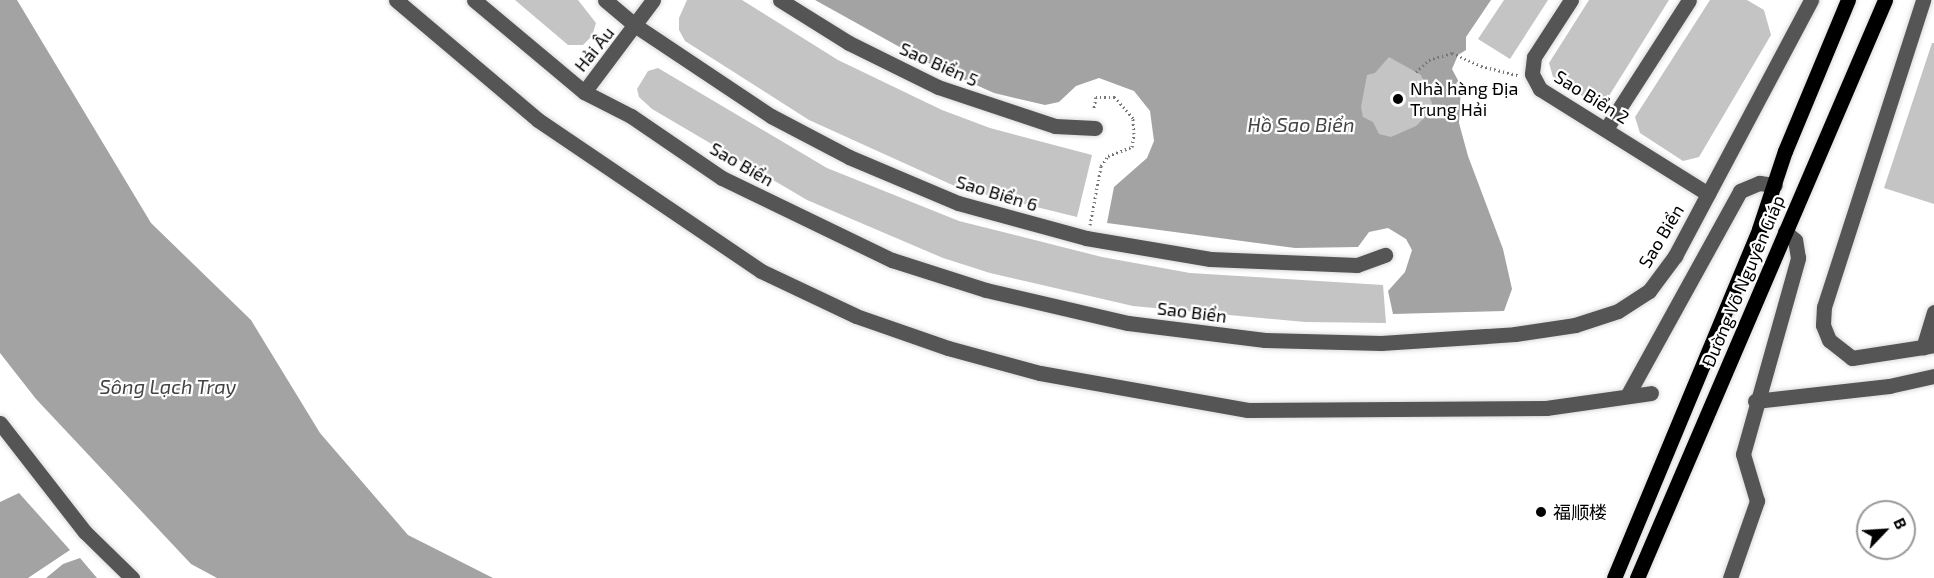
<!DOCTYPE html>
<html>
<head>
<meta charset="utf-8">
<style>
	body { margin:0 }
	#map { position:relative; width:1934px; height:578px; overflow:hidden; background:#fff; font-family:"Exo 2","Noto Sans SC",sans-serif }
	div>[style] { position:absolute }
	.water>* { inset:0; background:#a3a3a3 }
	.building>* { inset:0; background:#c4c4c4 }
	.path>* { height:3px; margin-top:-1.5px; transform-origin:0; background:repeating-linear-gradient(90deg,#777 0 1.5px,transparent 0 4.5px) }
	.roads { filter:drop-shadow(0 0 2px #dbdbdb) drop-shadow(0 0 2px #dbdbdb) }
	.minor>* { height:15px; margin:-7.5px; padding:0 7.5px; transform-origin:7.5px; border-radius:7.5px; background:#555 }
	.major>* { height:15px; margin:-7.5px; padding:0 7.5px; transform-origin:7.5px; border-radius:7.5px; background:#000 }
	.dots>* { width:16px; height:16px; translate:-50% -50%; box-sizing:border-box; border:3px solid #fff; border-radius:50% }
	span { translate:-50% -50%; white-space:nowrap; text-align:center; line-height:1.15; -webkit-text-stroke:4.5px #fff; paint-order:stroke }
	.street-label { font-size:18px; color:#000 }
	.poi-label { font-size:18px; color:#000 }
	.left { translate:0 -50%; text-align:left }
	.water-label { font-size:20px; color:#444; font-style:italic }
	.north { position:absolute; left:1856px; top:500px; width:60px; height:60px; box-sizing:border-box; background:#fff; border:2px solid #999; border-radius:50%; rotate:65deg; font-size:16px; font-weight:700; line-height:24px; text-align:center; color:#000 }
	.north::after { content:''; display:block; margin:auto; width:21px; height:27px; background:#000; clip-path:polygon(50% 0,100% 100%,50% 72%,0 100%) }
</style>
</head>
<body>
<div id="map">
	<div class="water">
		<i style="clip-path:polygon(0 0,17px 0,151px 223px,251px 320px,320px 433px,408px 535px,493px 578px,217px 578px,191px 564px,36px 399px,0 353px)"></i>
		<i style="clip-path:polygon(815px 0,1491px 0,1466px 37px,1466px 50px,1458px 55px,1452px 69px,1461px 86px,1459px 123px,1468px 156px,1503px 249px,1512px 289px,1504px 311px,1393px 314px,1388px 291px,1405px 272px,1412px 250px,1406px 239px,1388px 228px,1369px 232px,1358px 247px,1295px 248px,1107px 223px,1114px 187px,1147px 158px,1154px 141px,1150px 111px,1134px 91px,1099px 78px,1076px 86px,1059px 102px,1045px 105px,994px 93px,932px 65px)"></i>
		<i style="clip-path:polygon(19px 493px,70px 550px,28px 578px,0 578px,0 502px)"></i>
		<i style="clip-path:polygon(80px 558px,97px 578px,46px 578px,63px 564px)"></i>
	</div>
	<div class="building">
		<i style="clip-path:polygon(515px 0,578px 0,596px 23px,592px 36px,583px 45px,568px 45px)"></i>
		<i style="clip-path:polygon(687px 0,742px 0,838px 60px,942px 110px,990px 128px,1092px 155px,1077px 217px,959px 188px,809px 120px,685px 41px,679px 30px,679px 18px)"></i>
		<i style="clip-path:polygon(1504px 0,1548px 0,1510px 59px,1478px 39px)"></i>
		<i style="clip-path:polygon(1589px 0,1669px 0,1607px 99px,1593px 103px,1553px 77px,1549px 63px)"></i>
		<i style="clip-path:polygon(1710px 0,1747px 0,1764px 10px,1771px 35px,1699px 157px,1683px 161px,1640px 133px,1635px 117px)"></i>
		<i style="clip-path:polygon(1932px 43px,1934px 43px,1934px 204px,1884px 188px)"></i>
		<i style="clip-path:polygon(1389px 57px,1421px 75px,1432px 103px,1429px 113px,1416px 126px,1391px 137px,1379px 134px,1373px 122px,1363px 117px,1361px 107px,1367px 75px,1375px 73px)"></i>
		<i style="clip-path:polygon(658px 68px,827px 168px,959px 221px,1102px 257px,1190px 273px,1383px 285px,1386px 323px,1305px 322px,1133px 306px,990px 273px,943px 258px,807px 200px,652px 109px,639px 97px,637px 89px,648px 71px)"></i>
	</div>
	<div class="path">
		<i style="left:1416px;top:72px;width:18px;rotate:-43deg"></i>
		<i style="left:1429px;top:60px;width:24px;rotate:-17deg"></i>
		<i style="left:1452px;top:53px;width:32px;rotate:24deg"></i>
		<i style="left:1481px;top:66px;width:38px;rotate:14deg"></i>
		<i style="left:1090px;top:225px;width:60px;rotate:-79.4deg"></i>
		<i style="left:1101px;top:166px;width:12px;rotate:-55deg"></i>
		<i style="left:1108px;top:156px;width:26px;rotate:-21deg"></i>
		<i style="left:1132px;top:147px;width:13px;rotate:-81deg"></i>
		<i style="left:1134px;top:134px;width:16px;rotate:-94deg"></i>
		<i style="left:1133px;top:118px;width:28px;rotate:-131deg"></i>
		<i style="left:1115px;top:97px;width:19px;rotate:180deg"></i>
		<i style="left:1096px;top:97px;width:11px;rotate:100deg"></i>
	</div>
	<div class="roads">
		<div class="minor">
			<i style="left:396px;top:0;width:186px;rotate:40.2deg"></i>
			<i style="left:538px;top:120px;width:269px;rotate:34.1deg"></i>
			<i style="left:761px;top:271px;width:105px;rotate:25.3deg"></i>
			<i style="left:856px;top:316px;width:97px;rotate:19.2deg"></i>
			<i style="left:948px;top:348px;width:95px;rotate:15.2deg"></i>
			<i style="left:1040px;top:373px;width:211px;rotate:10.1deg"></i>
			<i style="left:1248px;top:410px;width:298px;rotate:-0.4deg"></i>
			<i style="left:1546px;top:408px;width:106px;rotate:-8.1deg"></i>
			<i style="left:474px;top:0;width:143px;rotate:39.9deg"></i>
			<i style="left:584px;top:92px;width:53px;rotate:27.1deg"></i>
			<i style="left:631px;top:116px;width:110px;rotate:34.3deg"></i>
			<i style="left:722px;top:178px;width:189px;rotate:25.8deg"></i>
			<i style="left:892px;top:260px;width:99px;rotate:17.7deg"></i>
			<i style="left:986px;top:290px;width:146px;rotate:13.1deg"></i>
			<i style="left:1128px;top:323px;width:138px;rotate:7.1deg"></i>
			<i style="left:1265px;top:340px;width:116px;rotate:1.5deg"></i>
			<i style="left:1381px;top:343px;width:134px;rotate:-3.8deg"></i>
			<i style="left:1515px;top:334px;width:61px;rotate:-8.5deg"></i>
			<i style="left:1575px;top:325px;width:45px;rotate:-18deg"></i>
			<i style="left:1618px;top:311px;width:37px;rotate:-33deg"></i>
			<i style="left:1649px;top:291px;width:44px;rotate:-53.4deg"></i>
			<i style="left:1675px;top:256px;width:290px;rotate:-62deg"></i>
			<i style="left:605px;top:0;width:40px;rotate:40deg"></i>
			<i style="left:636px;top:26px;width:162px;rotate:33.7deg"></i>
			<i style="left:771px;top:116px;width:88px;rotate:27.7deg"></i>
			<i style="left:849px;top:157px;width:118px;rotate:22.9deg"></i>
			<i style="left:958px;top:203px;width:133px;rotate:15.3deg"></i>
			<i style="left:1086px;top:238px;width:126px;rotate:9.6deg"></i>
			<i style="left:1210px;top:259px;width:147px;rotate:2.3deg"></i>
			<i style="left:1357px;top:265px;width:30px;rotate:-20deg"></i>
			<i style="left:780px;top:0;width:81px;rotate:31.9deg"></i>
			<i style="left:849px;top:43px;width:99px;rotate:26.3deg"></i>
			<i style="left:938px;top:87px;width:123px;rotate:18.4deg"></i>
			<i style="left:1055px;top:126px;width:40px;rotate:2.9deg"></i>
			<i style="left:1571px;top:0;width:68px;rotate:123deg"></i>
			<i style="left:1534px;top:57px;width:17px;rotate:97deg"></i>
			<i style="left:1532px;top:74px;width:17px;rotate:62deg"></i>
			<i style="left:1540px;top:89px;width:198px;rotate:32deg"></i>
			<i style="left:584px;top:92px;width:115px;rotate:-53.1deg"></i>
			<i style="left:1606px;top:129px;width:153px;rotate:-57.2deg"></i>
			<i style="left:1934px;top:312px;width:37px;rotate:107deg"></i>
			<i style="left:1923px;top:347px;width:11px;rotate:-10deg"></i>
			<i style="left:1923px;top:347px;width:72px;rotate:171.2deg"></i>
			<i style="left:1852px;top:358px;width:29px;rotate:-142deg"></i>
			<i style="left:1829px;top:340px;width:16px;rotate:-112deg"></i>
			<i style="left:1823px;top:325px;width:18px;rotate:-87deg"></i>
			<i style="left:1824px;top:307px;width:323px;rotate:-72.1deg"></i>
			<i style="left:1627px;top:396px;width:234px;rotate:-61.1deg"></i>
			<i style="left:1740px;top:191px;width:21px;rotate:-23deg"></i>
			<i style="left:1759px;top:183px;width:16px;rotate:7deg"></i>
			<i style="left:1755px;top:401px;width:135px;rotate:-6.4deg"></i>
			<i style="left:1889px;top:386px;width:46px;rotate:-12.5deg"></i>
			<i style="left:0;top:423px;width:138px;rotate:52.1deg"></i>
			<i style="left:85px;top:532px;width:66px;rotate:44.4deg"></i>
			<i style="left:1730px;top:578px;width:82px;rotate:-70.7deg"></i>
			<i style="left:1757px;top:501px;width:49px;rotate:-106.6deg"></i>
			<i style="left:1743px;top:454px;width:204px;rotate:-74.3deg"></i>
			<i style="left:1798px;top:258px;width:18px;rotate:-99deg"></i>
			<i style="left:1795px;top:240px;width:13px;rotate:-141deg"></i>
		</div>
		<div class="major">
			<i style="left:1614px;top:578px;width:378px;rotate:-67.4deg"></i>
			<i style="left:1759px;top:229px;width:82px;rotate:-71.6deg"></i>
			<i style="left:1785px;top:151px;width:164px;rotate:-67.4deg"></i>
			<i style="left:1637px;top:578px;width:629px;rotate:-66.78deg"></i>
		</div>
	</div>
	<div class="dots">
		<i style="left:1398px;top:99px;background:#000"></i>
		<i style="left:1541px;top:512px;background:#000"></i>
	</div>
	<div class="street-label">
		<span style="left:594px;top:49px;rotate:-51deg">Hải Âu</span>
		<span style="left:939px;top:64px;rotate:24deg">Sao Biển 5</span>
		<span style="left:1592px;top:97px;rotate:32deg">Sao Biển 2</span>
		<span style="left:742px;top:164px;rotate:30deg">Sao Biển</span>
		<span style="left:997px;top:193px;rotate:17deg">Sao Biển 6</span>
		<span style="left:1661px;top:236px;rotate:-59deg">Sao Biển</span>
		<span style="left:1743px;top:281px;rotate:-67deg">Đường Võ Nguyên Giáp</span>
		<span style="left:1192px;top:312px;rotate:7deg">Sao Biển</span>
	</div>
	<div class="poi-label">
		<span class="left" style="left:1410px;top:99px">Nhà hàng Địa<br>Trung Hải</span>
		<span class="left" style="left:1553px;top:512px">福顺楼</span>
	</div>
	<div class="water-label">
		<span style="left:1301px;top:124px">Hồ Sao Biển</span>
		<span style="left:168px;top:386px">Sông Lạch Tray</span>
	</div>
	<div class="north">B</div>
</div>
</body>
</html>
